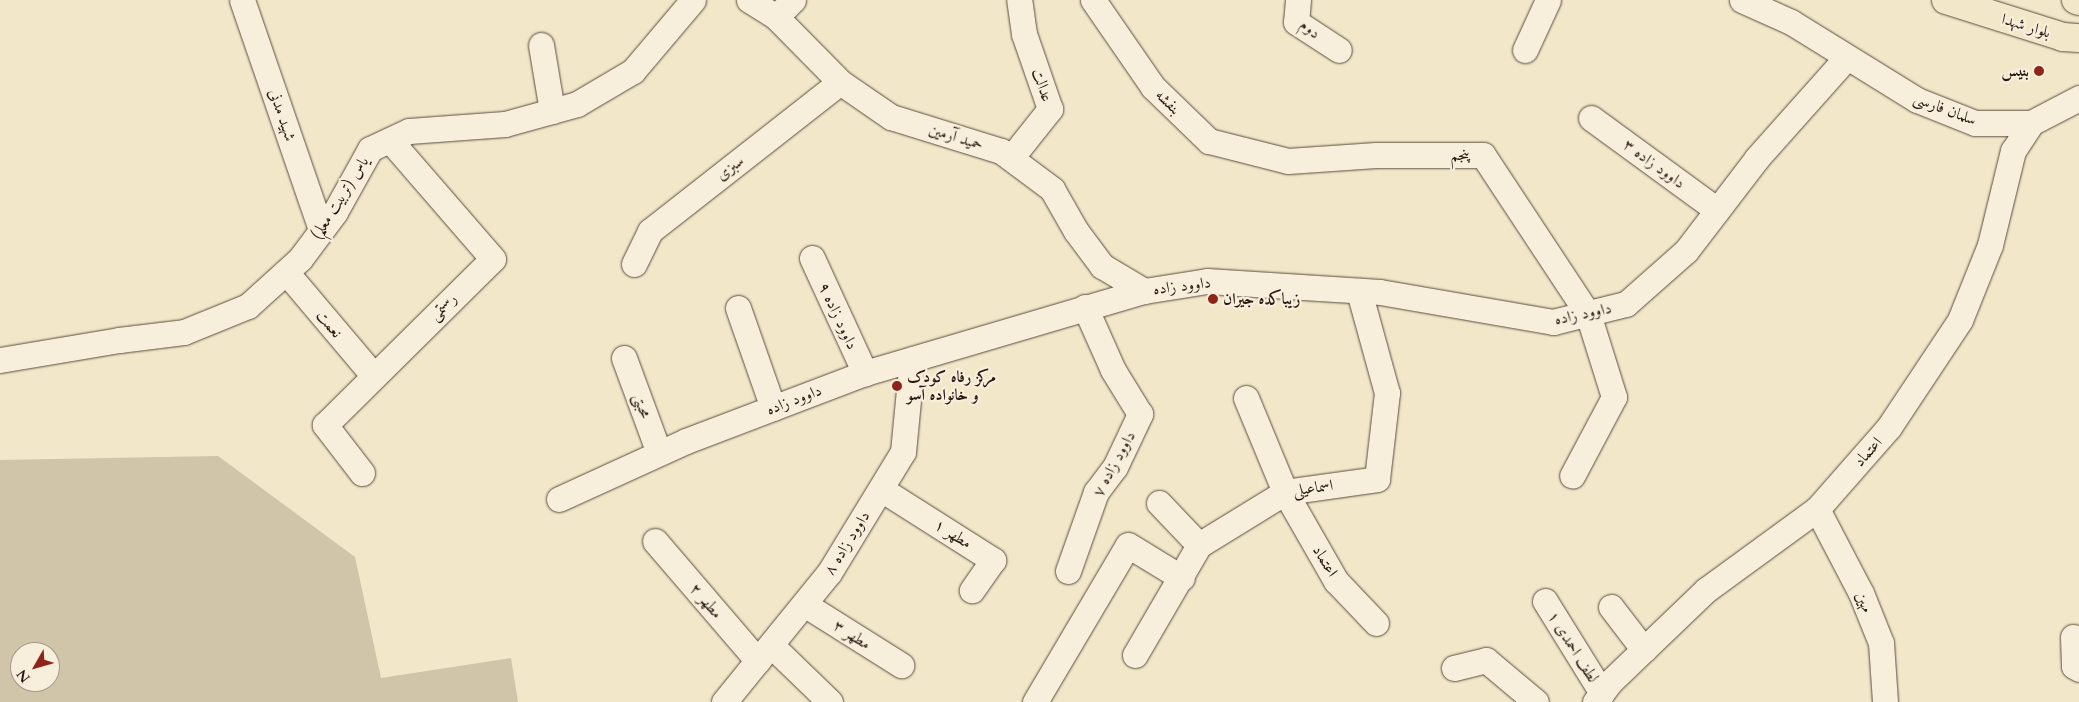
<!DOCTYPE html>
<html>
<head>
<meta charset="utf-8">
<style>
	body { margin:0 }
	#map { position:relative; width:2079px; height:702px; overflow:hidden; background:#f2e7c8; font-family:Cardo,Amiri,serif }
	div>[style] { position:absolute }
	.green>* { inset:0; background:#d0c4a9 }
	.roads { filter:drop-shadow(0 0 1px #5b4c40) drop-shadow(0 0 1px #5b4c40) }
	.street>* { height:25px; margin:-12.5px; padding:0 12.5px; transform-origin:12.5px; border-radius:12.5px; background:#f7efdb }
	.primary>* { height:28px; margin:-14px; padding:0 14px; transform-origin:14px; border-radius:14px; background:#f2e7c8 }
	.dots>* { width:14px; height:14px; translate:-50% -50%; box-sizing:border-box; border:2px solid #f7efdb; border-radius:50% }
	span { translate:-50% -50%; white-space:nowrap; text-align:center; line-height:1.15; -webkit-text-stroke:4.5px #f7efdb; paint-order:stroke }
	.street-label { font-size:16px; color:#291913 }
	.poi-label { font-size:16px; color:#291913; font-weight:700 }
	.right { translate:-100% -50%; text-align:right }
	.left { translate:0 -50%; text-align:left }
	.north { position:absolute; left:10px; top:642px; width:50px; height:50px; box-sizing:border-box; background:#f7efdb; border:1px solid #a5998b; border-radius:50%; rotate:232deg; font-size:14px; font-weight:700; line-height:20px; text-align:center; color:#291913 }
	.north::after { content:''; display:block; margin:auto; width:18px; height:22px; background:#8f2418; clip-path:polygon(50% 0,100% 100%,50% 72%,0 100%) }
</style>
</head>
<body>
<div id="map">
	<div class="green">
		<i style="clip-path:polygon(evenodd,218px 456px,355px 557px,381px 678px,511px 658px,518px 702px,0 702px,0 460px,218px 456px,20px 652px,50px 652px,50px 682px,20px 682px,20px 652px)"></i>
	</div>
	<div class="roads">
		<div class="street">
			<i style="left:242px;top:0;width:243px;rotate:71deg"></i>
			<i style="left:749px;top:0;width:32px;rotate:32deg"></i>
			<i style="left:776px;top:17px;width:91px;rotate:45.4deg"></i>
			<i style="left:840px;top:82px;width:62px;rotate:34.5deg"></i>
			<i style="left:891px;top:117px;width:115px;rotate:17.2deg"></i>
			<i style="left:1001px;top:151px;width:64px;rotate:36.7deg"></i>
			<i style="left:1052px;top:189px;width:48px;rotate:60.3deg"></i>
			<i style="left:1076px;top:231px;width:44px;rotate:53.4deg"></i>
			<i style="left:1102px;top:266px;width:49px;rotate:30.8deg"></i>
			<i style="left:1093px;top:0;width:106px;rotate:55.4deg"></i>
			<i style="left:1153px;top:87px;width:78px;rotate:44deg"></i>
			<i style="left:1209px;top:141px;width:81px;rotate:14.2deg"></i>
			<i style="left:1288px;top:161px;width:88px;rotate:-3.9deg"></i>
			<i style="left:1376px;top:155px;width:107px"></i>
			<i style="left:1483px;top:155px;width:191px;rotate:56.6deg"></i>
			<i style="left:1588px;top:314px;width:87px;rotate:72.6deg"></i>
			<i style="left:1614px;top:397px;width:89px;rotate:118deg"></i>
			<i style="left:1298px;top:0;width:22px;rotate:95deg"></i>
			<i style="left:1296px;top:22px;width:51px;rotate:33.1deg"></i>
			<i style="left:1742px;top:0;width:54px;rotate:24.2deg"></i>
			<i style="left:1791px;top:22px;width:148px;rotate:31.8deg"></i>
			<i style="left:1917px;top:100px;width:62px;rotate:21.6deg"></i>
			<i style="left:1975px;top:123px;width:56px"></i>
			<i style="left:2031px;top:123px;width:54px;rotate:-27.5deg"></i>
			<i style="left:776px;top:17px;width:24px;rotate:-45deg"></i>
			<i style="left:541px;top:45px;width:67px;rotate:80.5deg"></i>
			<i style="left:1525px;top:50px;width:55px;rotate:-65.3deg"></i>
			<i style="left:1591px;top:118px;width:156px;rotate:36.1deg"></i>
			<i style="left:1011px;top:158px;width:63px;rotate:-51.5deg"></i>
			<i style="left:1050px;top:109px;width:79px;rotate:-109.1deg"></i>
			<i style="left:1024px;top:34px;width:34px;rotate:-98deg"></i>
			<i style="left:812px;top:258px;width:127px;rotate:65.3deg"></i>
			<i style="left:634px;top:264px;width:37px;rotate:-64deg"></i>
			<i style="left:650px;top:231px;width:241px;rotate:-38.1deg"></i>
			<i style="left:286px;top:272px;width:135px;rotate:49.8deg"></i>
			<i style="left:738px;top:308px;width:106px;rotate:70.7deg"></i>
			<i style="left:624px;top:358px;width:101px;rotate:69.8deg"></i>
			<i style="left:0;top:360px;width:121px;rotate:-9.5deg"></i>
			<i style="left:119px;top:340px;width:65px;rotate:-7deg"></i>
			<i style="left:184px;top:332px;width:69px;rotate:-22.1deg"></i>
			<i style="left:248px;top:306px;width:70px;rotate:-42.1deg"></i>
			<i style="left:300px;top:259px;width:59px;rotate:-53.3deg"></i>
			<i style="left:335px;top:212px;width:72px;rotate:-60.9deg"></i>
			<i style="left:370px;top:149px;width:43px;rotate:-24.8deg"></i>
			<i style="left:409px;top:131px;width:96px;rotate:-4.2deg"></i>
			<i style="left:505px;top:124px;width:75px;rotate:-15.5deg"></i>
			<i style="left:577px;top:104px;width:65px;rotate:-30.5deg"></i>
			<i style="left:633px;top:71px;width:93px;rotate:-49.8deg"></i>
			<i style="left:1246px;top:398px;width:102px;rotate:67.5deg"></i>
			<i style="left:1285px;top:492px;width:103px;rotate:60.2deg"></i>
			<i style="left:1336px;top:581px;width:58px;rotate:46.4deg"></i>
			<i style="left:362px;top:473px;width:61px;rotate:-127.6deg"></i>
			<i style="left:325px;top:425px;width:236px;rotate:-44.7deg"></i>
			<i style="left:493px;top:259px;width:157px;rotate:-130.9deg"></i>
			<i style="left:881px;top:489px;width:133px;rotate:32.4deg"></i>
			<i style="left:993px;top:560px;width:37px;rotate:125deg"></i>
			<i style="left:559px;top:499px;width:140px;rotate:-24.5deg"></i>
			<i style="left:686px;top:441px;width:191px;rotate:-20.8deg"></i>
			<i style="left:865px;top:373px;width:291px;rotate:-16.4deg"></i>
			<i style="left:1144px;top:291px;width:64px;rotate:-9deg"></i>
			<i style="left:1207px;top:281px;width:173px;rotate:3.6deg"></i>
			<i style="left:1380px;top:292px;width:176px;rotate:9.8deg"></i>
			<i style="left:1553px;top:322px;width:75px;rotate:-13.9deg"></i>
			<i style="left:1626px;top:304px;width:80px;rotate:-41.5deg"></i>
			<i style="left:1686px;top:251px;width:117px;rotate:-52.6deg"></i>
			<i style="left:1757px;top:158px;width:134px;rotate:-48.3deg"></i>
			<i style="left:1159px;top:503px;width:58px;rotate:46.4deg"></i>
			<i style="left:1817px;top:509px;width:95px;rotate:62.4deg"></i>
			<i style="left:1861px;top:593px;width:54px;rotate:68.2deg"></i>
			<i style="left:1881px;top:643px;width:59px;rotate:86.1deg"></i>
			<i style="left:655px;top:541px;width:158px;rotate:49.4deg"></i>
			<i style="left:1068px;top:571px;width:84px;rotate:-70.5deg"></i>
			<i style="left:1096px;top:492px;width:31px;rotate:-53deg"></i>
			<i style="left:1115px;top:467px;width:59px;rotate:-64.7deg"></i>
			<i style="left:1140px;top:414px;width:52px;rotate:-121.5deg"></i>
			<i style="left:1113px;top:370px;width:69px;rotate:-114deg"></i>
			<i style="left:1545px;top:601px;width:108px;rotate:58.2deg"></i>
			<i style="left:804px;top:604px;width:115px;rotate:32.2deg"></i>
			<i style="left:1611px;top:607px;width:54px;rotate:52.5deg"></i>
			<i style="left:2073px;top:637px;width:29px;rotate:88deg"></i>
			<i style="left:2074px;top:666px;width:6px;rotate:31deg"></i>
			<i style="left:771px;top:645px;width:82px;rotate:44deg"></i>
			<i style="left:1135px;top:655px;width:127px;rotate:-59.8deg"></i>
			<i style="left:1199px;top:545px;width:101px;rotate:-31.6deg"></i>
			<i style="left:1285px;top:492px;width:93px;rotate:-8deg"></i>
			<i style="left:1377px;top:479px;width:87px;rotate:-83.4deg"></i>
			<i style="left:1387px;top:393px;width:106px;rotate:-105.4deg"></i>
			<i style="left:1454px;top:668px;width:33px;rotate:-14deg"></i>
			<i style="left:1486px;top:660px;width:65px;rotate:40deg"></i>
			<i style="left:724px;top:702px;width:166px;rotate:-50.9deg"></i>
			<i style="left:829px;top:573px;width:142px;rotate:-58.6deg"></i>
			<i style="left:903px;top:452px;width:93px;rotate:-84.5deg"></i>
			<i style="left:1035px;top:702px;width:182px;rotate:-59.4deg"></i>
			<i style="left:1128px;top:545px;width:63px;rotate:31.4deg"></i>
			<i style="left:1595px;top:702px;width:25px;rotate:-53deg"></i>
			<i style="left:1610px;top:682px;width:133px;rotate:-43.8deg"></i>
			<i style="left:1706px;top:590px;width:137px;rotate:-36.1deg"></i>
			<i style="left:1817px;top:509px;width:109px;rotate:-48.7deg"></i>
			<i style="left:1889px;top:427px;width:128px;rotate:-56.4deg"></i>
			<i style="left:1960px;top:320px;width:81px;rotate:-68.2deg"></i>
			<i style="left:1990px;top:245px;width:97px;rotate:-76.3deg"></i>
			<i style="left:2013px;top:151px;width:33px;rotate:-57deg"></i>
		</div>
		<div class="primary">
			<i style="left:1946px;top:0;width:123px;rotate:17.5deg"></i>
			<i style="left:2063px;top:37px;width:16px;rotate:4deg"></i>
			<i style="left:2076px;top:0;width:3px;rotate:18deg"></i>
		</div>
	</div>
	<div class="dots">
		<i style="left:2039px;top:71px;background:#8f2418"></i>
		<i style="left:1213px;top:299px;background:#8f2418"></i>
		<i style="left:897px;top:386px;background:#8f2418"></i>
	</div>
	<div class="street-label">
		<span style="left:2026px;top:26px;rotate:17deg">بلوار شهدا</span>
		<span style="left:1310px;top:29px;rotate:39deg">دوم</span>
		<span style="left:1042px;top:85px;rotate:71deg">عدالت</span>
		<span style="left:1168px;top:102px;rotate:44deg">بنفشه</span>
		<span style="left:1945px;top:109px;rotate:21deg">سلمان فارسی</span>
		<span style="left:282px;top:115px;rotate:71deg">شهید مدنی</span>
		<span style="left:956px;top:137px;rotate:17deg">حمید آرمین</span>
		<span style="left:1460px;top:155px">پنجم</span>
		<span style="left:1654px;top:164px;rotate:36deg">داوود زاده ۳</span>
		<span style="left:730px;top:168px;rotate:-38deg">سبزی</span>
		<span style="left:340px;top:198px;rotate:-58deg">یاس (تربیت معلم)</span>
		<span style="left:1182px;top:286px;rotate:-7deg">داوود زاده</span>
		<span style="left:443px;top:307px;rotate:-44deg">رستمی</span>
		<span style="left:1583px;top:314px;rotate:-12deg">داوود زاده</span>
		<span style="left:838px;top:316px;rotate:65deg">داوود زاده ۹</span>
		<span style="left:329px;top:324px;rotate:50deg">نعمت</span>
		<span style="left:794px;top:400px;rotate:-21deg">داوود زاده</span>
		<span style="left:642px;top:406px;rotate:70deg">محبتی</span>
		<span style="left:1868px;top:452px;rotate:-48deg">اعتماد</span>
		<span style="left:1114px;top:464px;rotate:-61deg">داوود زاده ۷</span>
		<span style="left:1313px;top:488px;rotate:-8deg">اسماعیلی</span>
		<span style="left:953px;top:534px;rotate:32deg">مطهر ۱</span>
		<span style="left:847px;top:543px;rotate:-58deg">داوود زاده ۸</span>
		<span style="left:1325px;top:561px;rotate:59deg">اعتماد</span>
		<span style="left:706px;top:601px;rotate:49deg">مطهر ۲</span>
		<span style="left:1864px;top:602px;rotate:67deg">مهین</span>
		<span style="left:852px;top:635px;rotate:32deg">مطهر ۳</span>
		<span style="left:1573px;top:647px;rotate:58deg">لطف احمدی ۱</span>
	</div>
	<div class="poi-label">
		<span class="right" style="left:2029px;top:71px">بنیس</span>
		<span class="left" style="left:1223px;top:299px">زیباکده جیران</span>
		<span class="left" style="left:907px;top:386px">مرکز رفاه کودک<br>و خانواده آسو</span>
	</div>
	<div class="north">N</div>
</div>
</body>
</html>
